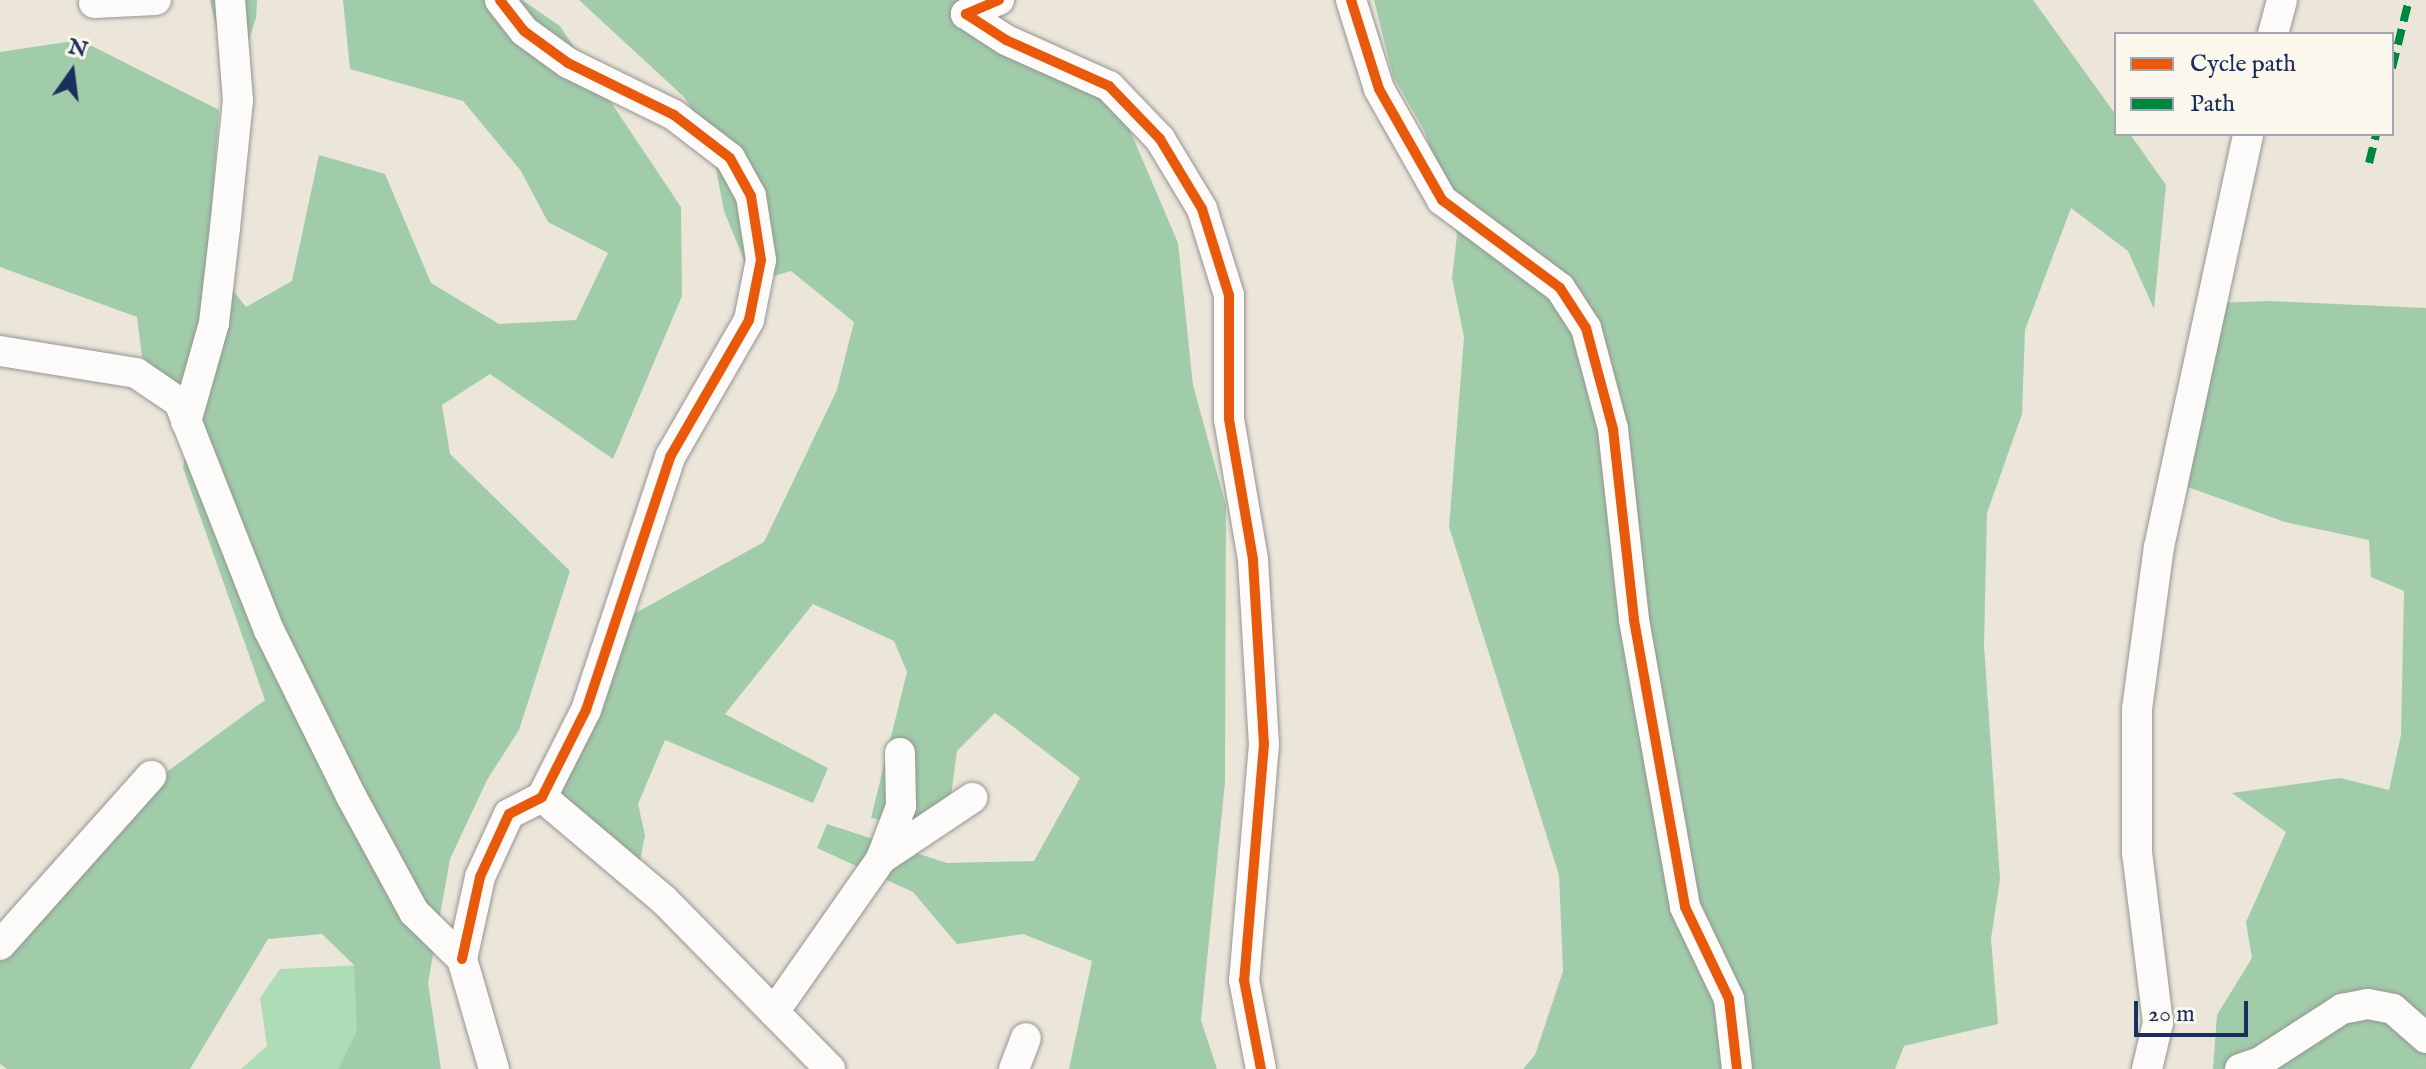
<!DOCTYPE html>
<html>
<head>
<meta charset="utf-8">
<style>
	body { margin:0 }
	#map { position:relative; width:2426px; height:1069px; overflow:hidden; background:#ebe6d9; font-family:"IM FELL English",serif }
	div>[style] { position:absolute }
	.green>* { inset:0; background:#aedcb6 }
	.forest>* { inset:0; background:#a1cca9 }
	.roads { filter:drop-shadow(0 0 2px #949595) drop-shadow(0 0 2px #949595) }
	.street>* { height:30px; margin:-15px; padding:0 15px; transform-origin:15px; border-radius:15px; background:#fcfbf9 }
	.quiet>* { height:8px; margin-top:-4px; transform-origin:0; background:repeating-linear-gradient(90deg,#00873e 0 16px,transparent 0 24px) }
	.cycleway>* { height:10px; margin:-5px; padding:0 5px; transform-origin:5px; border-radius:5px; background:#e8590c }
	span { translate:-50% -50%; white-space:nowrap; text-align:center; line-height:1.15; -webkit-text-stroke:6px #fbf7ec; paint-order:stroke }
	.legend { position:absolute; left:2114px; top:32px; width:280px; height:104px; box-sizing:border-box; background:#fbf7ec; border:2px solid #a1a7b3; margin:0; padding:10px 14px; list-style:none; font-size:24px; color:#1b2f5e }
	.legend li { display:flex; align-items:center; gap:16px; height:40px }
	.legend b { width:40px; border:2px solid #a1a7b3 }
	.north { position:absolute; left:32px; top:32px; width:80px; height:80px; -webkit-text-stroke:6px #fbf7ec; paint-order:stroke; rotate:14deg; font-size:22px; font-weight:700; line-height:32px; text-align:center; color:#1b2f5e }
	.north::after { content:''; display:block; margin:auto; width:28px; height:36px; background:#1b2f5e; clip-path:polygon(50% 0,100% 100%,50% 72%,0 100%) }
	.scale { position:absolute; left:2134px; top:1001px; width:114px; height:36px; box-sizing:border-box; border:4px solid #1b2f5e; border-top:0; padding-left:10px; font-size:24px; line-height:28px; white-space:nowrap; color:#1b2f5e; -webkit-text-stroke:6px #fbf7ec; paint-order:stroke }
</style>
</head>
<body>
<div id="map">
	<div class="green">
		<i style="clip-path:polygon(361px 965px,357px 1069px,241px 1069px,267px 1046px,260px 998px,280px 969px)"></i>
	</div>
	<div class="forest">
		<i style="clip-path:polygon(210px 0,257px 0,256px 18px,231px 93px)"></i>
		<i style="clip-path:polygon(343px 0,522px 0,560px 26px,681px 207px,682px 296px,613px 459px,490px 374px,442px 405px,450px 454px,570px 571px,519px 730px,487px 780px,450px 859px,428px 983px,441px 1069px,338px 1069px,357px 1031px,354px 965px,322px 934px,268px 939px,190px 1069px,7px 1069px,0 1064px,0 941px,164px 774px,265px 700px,183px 468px,194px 396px,142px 357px,137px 317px,0 267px,0 52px,80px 40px,219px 110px,208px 258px,246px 307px,292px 281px,319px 155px,385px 174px,431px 283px,499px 324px,576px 320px,608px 253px,548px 222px,521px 171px,463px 101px,350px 69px)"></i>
		<i style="clip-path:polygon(579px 0,968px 0,1064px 60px,1129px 128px,1178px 243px,1193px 385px,1226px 506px,1225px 782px,1201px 1020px,1217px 1069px,1069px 1069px,1092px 961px,1023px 934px,957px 944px,913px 892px,817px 848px,827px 824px,947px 863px,1034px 861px,1080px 778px,995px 713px,957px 751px,946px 833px,871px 818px,907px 672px,894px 641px,813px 604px,725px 714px,828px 768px,813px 803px,665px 740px,638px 804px,645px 835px,638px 871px,579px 819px,546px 766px,601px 632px,764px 542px,837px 390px,854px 322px,791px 271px,753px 282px,724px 211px,710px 137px,684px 97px)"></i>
		<i style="clip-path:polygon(1374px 0,2033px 0,2116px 115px,2116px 134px,2130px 134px,2166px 185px,2154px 309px,2128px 251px,2071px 208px,2025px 330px,2022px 414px,1987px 513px,1984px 645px,2000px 879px,1991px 939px,1998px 1024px,1904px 1046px,1895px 1069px,1523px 1069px,1535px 1055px,1563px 971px,1559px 875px,1449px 527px,1464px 337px,1452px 278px,1457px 235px,1425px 132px,1393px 76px)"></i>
		<i style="clip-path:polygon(2269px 301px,2426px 308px,2426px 1069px,2213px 1069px,2217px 1015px,2252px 958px,2246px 922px,2286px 832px,2232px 793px,2340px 778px,2389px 790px,2401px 735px,2404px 591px,2371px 577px,2369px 540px,2285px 522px,2182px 485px,2215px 303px)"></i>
	</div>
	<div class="roads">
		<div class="street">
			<i style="left:999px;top:0;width:36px;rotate:157deg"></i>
			<i style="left:966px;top:14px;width:48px;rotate:33deg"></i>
			<i style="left:1006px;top:40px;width:113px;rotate:24.1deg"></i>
			<i style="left:1109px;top:86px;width:74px;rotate:46.1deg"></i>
			<i style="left:1160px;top:139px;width:82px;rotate:59deg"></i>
			<i style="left:1202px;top:209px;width:90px;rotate:72.6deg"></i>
			<i style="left:1229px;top:295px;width:124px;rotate:90deg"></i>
			<i style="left:1229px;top:419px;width:143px;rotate:80.3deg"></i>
			<i style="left:1253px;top:560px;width:184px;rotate:86.6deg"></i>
			<i style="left:1264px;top:744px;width:237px;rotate:94.8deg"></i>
			<i style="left:1244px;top:980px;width:91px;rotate:79.2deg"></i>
			<i style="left:1351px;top:0;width:93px;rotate:72.5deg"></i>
			<i style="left:1379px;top:89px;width:128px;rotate:60.4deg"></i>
			<i style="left:1442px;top:200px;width:147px;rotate:36.7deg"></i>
			<i style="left:1560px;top:288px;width:48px;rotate:57deg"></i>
			<i style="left:1586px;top:328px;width:105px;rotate:75deg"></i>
			<i style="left:1613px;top:429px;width:192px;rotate:83.7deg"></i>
			<i style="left:1634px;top:620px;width:291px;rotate:79.9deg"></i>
			<i style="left:1685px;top:907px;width:102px;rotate:64.4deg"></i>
			<i style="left:1729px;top:999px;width:70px;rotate:83.5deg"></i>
			<i style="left:94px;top:3px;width:62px;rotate:-2.8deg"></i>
			<i style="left:2273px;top:34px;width:35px;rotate:-75deg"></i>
			<i style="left:0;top:351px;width:138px;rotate:9.2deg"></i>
			<i style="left:136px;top:373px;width:52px;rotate:34deg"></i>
			<i style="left:179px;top:402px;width:245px;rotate:68.5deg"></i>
			<i style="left:269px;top:630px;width:185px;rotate:63.7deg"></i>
			<i style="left:351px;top:796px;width:132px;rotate:61.5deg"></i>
			<i style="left:414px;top:912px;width:67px;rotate:44.4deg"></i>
			<i style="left:462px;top:959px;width:115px;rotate:73.8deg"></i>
			<i style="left:186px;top:422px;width:103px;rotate:-74.2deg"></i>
			<i style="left:214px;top:323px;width:96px;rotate:-83.4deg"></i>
			<i style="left:225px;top:228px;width:128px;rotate:-84.2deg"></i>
			<i style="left:238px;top:101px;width:101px;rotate:-94.5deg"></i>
			<i style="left:542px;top:797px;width:160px;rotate:40.2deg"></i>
			<i style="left:664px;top:900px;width:237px;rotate:45.5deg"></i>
			<i style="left:881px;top:859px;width:110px;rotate:-33.8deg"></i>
			<i style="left:0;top:945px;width:227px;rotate:-48.2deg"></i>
			<i style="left:462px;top:959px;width:84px;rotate:-77.6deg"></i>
			<i style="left:480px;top:877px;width:69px;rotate:-65.3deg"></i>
			<i style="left:509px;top:814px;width:37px;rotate:-27deg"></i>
			<i style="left:542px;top:797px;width:97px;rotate:-63.2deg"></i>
			<i style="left:586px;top:710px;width:267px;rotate:-71.6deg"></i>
			<i style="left:670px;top:457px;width:158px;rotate:-60deg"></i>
			<i style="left:749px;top:320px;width:61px;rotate:-78.7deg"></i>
			<i style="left:761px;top:260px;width:65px;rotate:-98.9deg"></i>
			<i style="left:751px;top:196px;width:43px;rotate:-118.9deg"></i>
			<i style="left:730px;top:158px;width:71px;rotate:-142.5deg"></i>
			<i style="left:674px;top:115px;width:118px;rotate:-153.9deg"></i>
			<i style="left:568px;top:63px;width:54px;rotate:-144deg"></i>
			<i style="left:524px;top:31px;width:39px;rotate:-128deg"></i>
			<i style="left:774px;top:1012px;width:187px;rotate:-55deg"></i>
			<i style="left:881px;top:859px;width:57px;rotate:-69.3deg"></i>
			<i style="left:901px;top:806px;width:53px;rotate:-91.1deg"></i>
			<i style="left:1014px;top:1069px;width:33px;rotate:-69deg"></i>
			<i style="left:2147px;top:1069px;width:47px;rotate:-76.6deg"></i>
			<i style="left:2158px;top:1023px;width:171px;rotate:-97deg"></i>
			<i style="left:2137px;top:853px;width:144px;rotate:-90deg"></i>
			<i style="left:2137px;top:709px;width:163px;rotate:-82.3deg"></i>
			<i style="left:2159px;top:547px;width:422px;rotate:-77.8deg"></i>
			<i style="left:2240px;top:1069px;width:21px;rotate:-19deg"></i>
			<i style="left:2260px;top:1062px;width:98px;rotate:-32.9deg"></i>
			<i style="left:2342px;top:1009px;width:26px;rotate:-11deg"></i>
			<i style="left:2368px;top:1004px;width:25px;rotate:11deg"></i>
			<i style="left:2393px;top:1009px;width:44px;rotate:41.3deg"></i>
		</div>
	</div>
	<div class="quiet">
		<i style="left:2392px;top:68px;width:70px;rotate:-76deg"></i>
		<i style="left:2369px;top:163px;width:30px;rotate:-76deg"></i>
	</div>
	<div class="cycleway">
		<i style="left:999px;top:0;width:36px;rotate:157deg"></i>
		<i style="left:966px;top:14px;width:48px;rotate:33deg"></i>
		<i style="left:1006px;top:40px;width:113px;rotate:24.1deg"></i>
		<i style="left:1109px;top:86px;width:74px;rotate:46.1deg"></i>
		<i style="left:1160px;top:139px;width:82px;rotate:59deg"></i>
		<i style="left:1202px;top:209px;width:90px;rotate:72.6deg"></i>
		<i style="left:1229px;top:295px;width:124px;rotate:90deg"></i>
		<i style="left:1229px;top:419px;width:143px;rotate:80.3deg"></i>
		<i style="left:1253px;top:560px;width:184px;rotate:86.6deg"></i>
		<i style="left:1264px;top:744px;width:237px;rotate:94.8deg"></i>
		<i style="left:1244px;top:980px;width:91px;rotate:79.2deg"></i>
		<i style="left:1351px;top:0;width:93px;rotate:72.5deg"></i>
		<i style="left:1379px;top:89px;width:128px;rotate:60.4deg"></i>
		<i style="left:1442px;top:200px;width:147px;rotate:36.7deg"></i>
		<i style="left:1560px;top:288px;width:48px;rotate:57deg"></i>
		<i style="left:1586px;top:328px;width:105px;rotate:75deg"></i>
		<i style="left:1613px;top:429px;width:192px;rotate:83.7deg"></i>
		<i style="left:1634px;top:620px;width:291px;rotate:79.9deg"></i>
		<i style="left:1685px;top:907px;width:102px;rotate:64.4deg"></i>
		<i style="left:1729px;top:999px;width:70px;rotate:83.5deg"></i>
		<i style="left:462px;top:959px;width:84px;rotate:-77.6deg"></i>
		<i style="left:480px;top:877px;width:69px;rotate:-65.3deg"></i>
		<i style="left:509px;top:814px;width:37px;rotate:-27deg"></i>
		<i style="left:542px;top:797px;width:97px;rotate:-63.2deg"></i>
		<i style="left:586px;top:710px;width:267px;rotate:-71.6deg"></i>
		<i style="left:670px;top:457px;width:158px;rotate:-60deg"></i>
		<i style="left:749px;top:320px;width:61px;rotate:-78.7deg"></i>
		<i style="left:761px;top:260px;width:65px;rotate:-98.9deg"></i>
		<i style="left:751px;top:196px;width:43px;rotate:-118.9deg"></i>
		<i style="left:730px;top:158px;width:71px;rotate:-142.5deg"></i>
		<i style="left:674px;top:115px;width:118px;rotate:-153.9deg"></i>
		<i style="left:568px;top:63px;width:54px;rotate:-144deg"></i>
		<i style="left:524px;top:31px;width:39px;rotate:-128deg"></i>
	</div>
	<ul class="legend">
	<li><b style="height:10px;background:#e8590c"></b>Cycle path</li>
	<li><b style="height:10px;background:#00873e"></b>Path</li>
	</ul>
	<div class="north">N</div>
	<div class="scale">20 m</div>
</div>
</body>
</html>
